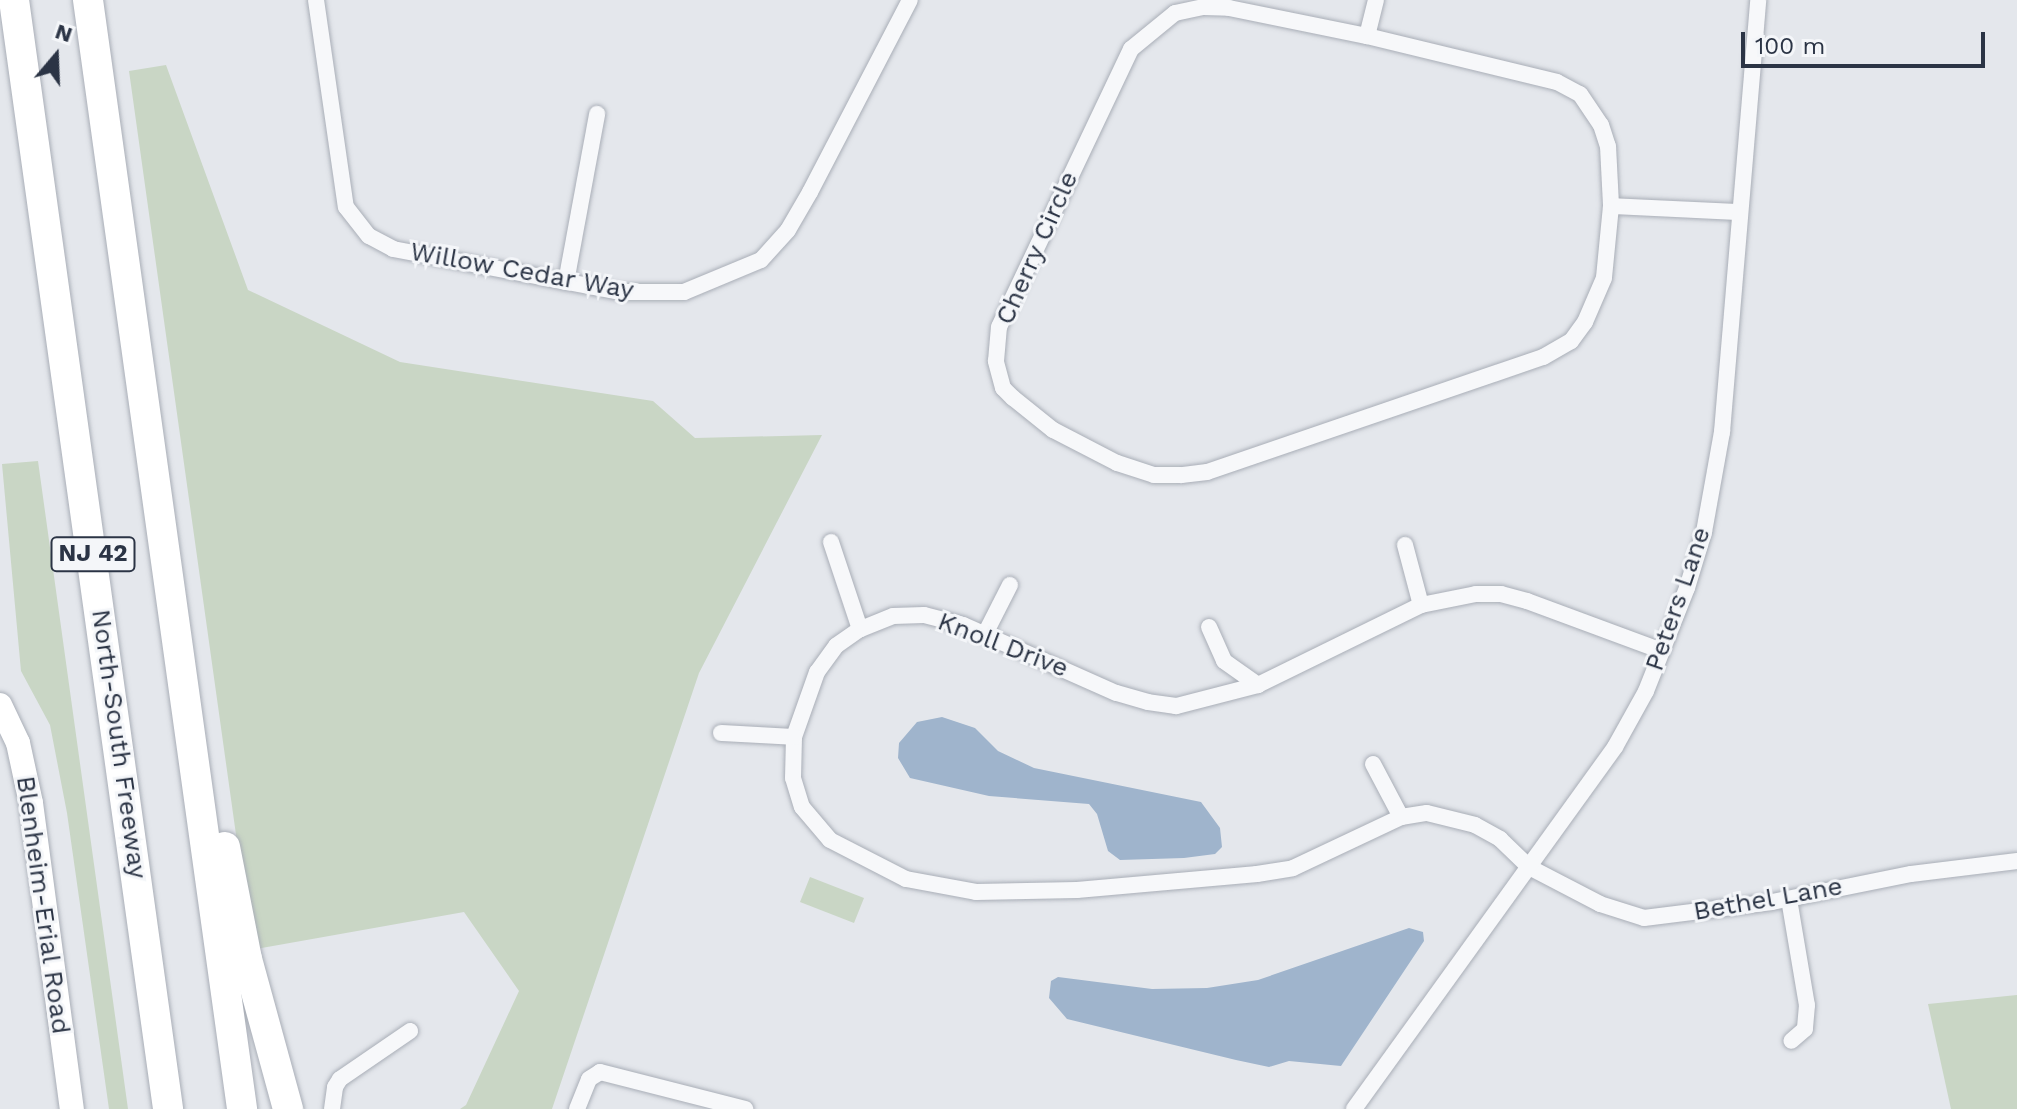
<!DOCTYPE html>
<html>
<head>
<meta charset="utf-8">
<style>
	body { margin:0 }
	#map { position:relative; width:2017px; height:1109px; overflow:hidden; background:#e4e7ec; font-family:"Work Sans",sans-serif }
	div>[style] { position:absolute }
	.green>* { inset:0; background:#c9d6c5 }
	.water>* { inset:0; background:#9fb4cc }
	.roads { filter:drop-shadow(0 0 2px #a9aeb7) drop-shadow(0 0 2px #a9aeb7) }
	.minor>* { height:16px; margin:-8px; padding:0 8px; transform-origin:8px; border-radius:8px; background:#f7f8fa }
	.secondary>* { height:24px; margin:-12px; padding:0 12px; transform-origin:12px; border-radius:12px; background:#fff }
	.motorway>* { height:30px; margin:-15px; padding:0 15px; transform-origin:15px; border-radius:15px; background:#fff }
	span { translate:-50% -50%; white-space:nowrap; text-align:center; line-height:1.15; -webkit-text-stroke:6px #f4f6f9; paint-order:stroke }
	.shield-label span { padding:2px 6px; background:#f4f6f9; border:2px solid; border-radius:6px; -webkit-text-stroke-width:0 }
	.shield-label { font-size:24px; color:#2b3445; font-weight:700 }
	.street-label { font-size:26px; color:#2b3445 }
	.north { position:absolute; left:16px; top:16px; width:80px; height:80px; -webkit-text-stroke:6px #f4f6f9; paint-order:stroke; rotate:19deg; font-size:22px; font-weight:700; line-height:32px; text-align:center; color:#2b3445 }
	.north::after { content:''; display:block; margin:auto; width:28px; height:36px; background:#2b3445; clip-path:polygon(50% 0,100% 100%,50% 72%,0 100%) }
	.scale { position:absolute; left:1741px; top:32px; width:244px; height:36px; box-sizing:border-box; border:4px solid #2b3445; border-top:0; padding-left:10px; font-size:24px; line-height:28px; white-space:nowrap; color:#2b3445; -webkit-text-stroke:6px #f4f6f9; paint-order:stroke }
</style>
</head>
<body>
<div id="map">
	<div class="green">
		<i style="clip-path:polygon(166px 65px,248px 290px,400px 362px,653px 401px,695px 438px,822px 435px,699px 673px,552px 1109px,460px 1109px,466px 1105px,519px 991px,464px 912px,256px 949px,253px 956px,129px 71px)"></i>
		<i style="clip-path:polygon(38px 461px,128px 1109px,109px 1109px,67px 813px,50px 725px,21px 671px,2px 464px)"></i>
		<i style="clip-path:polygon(810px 877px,864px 898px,854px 923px,800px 902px)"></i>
		<i style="clip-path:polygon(2017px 995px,2017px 1109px,1951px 1109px,1928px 1004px)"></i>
	</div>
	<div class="water">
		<i style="clip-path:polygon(942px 717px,975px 728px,998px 751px,1034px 768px,1201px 802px,1220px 828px,1222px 847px,1215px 854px,1184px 858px,1120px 860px,1108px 851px,1097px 814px,1089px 804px,989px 796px,910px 778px,898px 758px,899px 743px,917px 722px)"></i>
		<i style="clip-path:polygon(1409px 928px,1423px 932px,1424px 941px,1341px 1066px,1289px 1061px,1269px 1067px,1236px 1060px,1067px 1019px,1049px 998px,1051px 981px,1058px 977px,1152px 989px,1207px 988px,1258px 980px)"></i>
	</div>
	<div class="roads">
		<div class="minor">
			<i style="left:316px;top:0;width:209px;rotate:81.8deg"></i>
			<i style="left:346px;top:207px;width:37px;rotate:52deg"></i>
			<i style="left:369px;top:236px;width:27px;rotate:28deg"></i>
			<i style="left:393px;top:249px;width:231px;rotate:10.7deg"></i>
			<i style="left:620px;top:292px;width:64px"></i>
			<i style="left:684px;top:292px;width:83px;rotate:-22.6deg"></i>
			<i style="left:761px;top:260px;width:40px;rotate:-48deg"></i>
			<i style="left:788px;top:230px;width:44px;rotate:-59.9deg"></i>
			<i style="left:810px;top:192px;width:216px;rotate:-62.5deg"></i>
			<i style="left:1204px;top:7px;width:25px;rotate:2deg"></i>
			<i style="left:1229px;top:8px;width:141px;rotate:11.5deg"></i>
			<i style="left:1367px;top:36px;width:195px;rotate:13.6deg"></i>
			<i style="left:1557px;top:82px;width:26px;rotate:28deg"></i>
			<i style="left:1580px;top:94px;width:37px;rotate:56deg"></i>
			<i style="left:1601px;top:125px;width:22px;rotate:72deg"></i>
			<i style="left:1608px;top:146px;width:60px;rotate:87.1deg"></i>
			<i style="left:1611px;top:206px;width:72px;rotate:95.6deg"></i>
			<i style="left:1604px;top:278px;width:48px;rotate:113.4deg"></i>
			<i style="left:1585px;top:322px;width:24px;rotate:126deg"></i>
			<i style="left:1571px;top:341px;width:32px;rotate:150deg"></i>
			<i style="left:1543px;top:357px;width:355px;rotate:161.1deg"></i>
			<i style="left:1207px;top:472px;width:26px;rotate:173deg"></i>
			<i style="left:1181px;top:475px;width:27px;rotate:180deg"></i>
			<i style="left:1154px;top:475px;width:39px;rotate:-162deg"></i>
			<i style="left:1117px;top:463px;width:72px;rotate:-152.7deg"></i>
			<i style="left:1053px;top:430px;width:51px;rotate:-141.3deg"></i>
			<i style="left:1013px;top:398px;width:14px;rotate:-135deg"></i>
			<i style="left:1003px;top:388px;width:28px;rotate:-105deg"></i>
			<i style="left:996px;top:361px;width:34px;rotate:-85deg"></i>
			<i style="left:999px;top:327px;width:308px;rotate:-64.6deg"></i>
			<i style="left:1131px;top:49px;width:57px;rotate:-39.3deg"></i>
			<i style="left:1175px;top:13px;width:30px;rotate:-12deg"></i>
			<i style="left:1367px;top:36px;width:37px;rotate:-76deg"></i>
			<i style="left:1611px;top:206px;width:129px;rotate:2.7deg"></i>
			<i style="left:566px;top:282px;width:171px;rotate:-79.5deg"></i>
			<i style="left:831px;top:542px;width:92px;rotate:71.6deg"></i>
			<i style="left:1405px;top:545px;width:62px;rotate:75.1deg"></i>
			<i style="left:1209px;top:627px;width:37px;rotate:66deg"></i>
			<i style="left:1224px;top:661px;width:42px;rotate:35.2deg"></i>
			<i style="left:985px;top:634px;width:55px;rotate:-63deg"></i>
			<i style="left:1662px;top:651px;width:144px;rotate:-159.7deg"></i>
			<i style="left:1527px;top:601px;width:27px;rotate:-165deg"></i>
			<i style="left:1501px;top:594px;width:25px;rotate:180deg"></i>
			<i style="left:1476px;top:594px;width:56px;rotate:168.7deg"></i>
			<i style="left:1421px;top:605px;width:182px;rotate:153.9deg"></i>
			<i style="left:1258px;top:685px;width:85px;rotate:165.6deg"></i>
			<i style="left:1176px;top:706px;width:28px;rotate:-172deg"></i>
			<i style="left:1148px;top:702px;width:33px;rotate:-164deg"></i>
			<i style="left:1116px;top:693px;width:167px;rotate:-156deg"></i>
			<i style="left:963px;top:625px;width:40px;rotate:-165.6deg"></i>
			<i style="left:924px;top:615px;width:31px;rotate:178deg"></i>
			<i style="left:893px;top:616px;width:35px;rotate:158deg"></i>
			<i style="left:860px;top:629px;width:29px;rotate:145deg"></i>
			<i style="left:836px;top:646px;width:32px;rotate:126deg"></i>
			<i style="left:817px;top:672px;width:69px;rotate:109.5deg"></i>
			<i style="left:794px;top:737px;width:41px;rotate:91.4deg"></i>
			<i style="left:793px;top:778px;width:30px;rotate:73deg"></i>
			<i style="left:802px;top:807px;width:43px;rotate:49.7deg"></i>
			<i style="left:830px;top:840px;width:85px;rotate:27.2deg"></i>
			<i style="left:906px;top:879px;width:71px;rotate:10.5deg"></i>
			<i style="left:976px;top:892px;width:101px;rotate:-1.1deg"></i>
			<i style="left:1077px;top:890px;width:181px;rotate:-5.1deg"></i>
			<i style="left:1257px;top:874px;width:36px;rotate:-9deg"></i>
			<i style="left:1293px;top:868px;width:119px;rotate:-25.3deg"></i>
			<i style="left:1401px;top:817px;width:26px;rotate:-9deg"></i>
			<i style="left:1427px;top:813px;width:49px;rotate:14deg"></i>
			<i style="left:1475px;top:825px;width:29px;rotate:29deg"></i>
			<i style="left:1500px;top:839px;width:40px;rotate:44deg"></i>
			<i style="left:1529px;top:867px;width:80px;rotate:27.5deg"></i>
			<i style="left:1600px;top:904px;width:46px;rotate:17.7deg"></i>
			<i style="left:1644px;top:918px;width:129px;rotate:-7.1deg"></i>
			<i style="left:1772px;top:902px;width:142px;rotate:-11.4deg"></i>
			<i style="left:1911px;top:874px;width:107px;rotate:-7deg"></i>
			<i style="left:721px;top:733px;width:73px;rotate:3.1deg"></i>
			<i style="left:1373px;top:764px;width:60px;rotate:62.2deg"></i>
			<i style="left:1789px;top:899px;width:108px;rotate:80.4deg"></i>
			<i style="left:1807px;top:1005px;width:24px;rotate:95deg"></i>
			<i style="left:1805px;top:1029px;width:18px;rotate:139deg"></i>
			<i style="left:332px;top:1109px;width:22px;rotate:-82deg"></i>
			<i style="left:335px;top:1087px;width:9px;rotate:-58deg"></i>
			<i style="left:340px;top:1079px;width:85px;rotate:-34.4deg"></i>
			<i style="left:577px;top:1109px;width:32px;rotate:-68deg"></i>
			<i style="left:589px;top:1079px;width:13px;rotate:-32deg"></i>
			<i style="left:600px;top:1072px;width:150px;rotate:14.3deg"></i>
			<i style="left:1354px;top:1109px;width:446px;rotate:-54.2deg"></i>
			<i style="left:1615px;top:747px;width:64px;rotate:-61deg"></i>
			<i style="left:1646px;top:691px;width:111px;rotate:-68.3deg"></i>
			<i style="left:1687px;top:588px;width:59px;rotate:-73.1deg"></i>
			<i style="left:1704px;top:532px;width:102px;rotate:-79.8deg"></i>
			<i style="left:1722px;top:432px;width:433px;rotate:-85.2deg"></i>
		</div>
		<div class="secondary">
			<i style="left:0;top:705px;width:42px;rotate:64.7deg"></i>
			<i style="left:18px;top:743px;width:61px;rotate:77.8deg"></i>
			<i style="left:31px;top:803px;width:309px;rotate:82.4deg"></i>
		</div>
		<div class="motorway">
			<i style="left:14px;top:0;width:1120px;rotate:82.09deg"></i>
			<i style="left:88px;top:0;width:1120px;rotate:82.09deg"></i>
			<i style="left:225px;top:847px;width:114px;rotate:78.9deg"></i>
			<i style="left:247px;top:959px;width:156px;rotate:74.7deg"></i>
		</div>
	</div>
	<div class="shield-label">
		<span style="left:93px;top:554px">NJ 42</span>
	</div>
	<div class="street-label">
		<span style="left:1037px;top:248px;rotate:-66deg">Cherry Circle</span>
		<span style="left:522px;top:271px;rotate:10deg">Willow Cedar Way</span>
		<span style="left:1678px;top:599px;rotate:-71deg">Peters Lane</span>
		<span style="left:1003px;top:645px;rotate:21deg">Knoll Drive</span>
		<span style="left:119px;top:744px;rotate:82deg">North-South Freeway</span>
		<span style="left:1768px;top:899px;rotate:-10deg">Bethel Lane</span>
		<span style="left:43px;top:905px;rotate:82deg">Blenheim-Erial Road</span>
	</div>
	<div class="north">N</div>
	<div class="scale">100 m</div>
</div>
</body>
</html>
